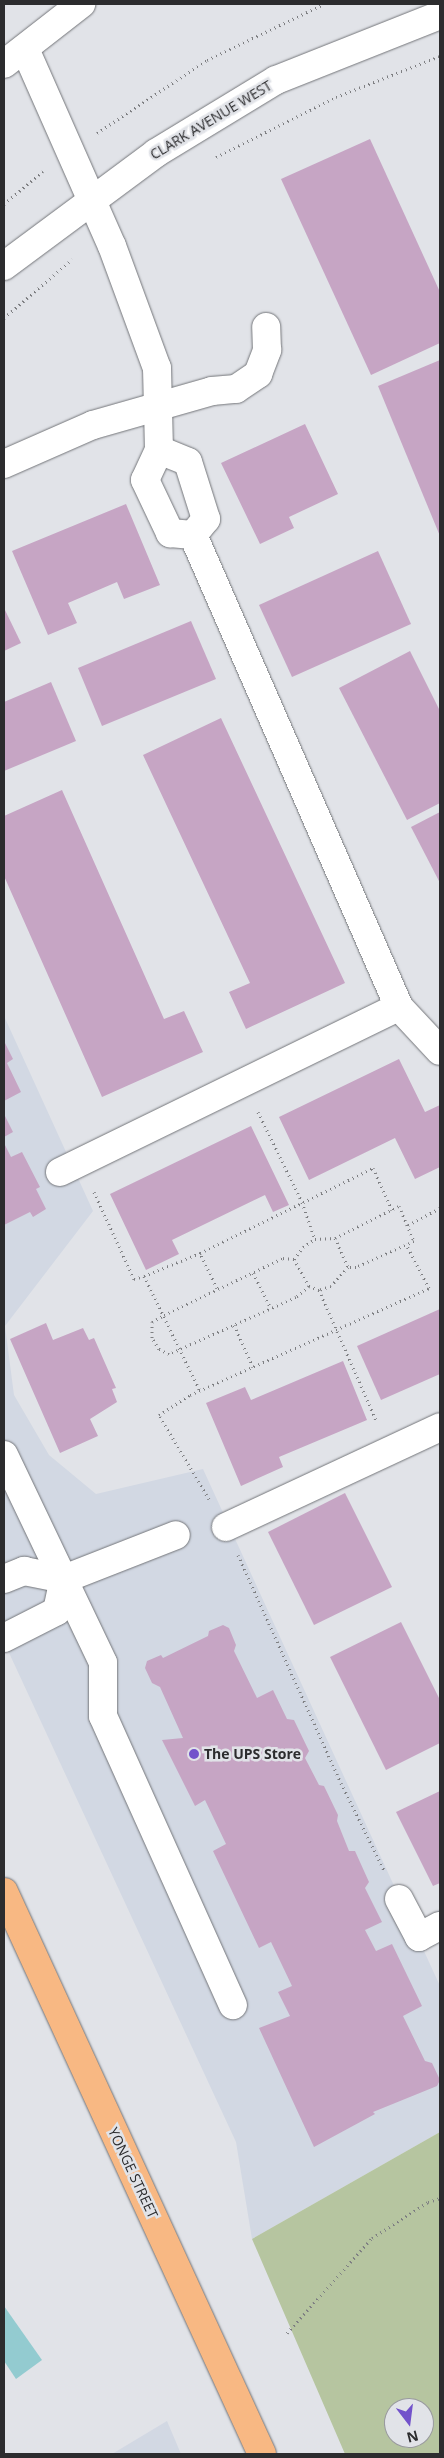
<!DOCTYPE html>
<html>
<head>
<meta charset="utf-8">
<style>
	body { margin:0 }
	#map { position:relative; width:444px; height:2458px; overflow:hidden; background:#e1e3e8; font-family:"Open Sans",sans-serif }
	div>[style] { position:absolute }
	.built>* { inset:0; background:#d2d8e3 }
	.green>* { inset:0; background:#b6c5a0 }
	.water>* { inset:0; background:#93cbd0 }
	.building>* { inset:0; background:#c6a5c4 }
	.path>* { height:3px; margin-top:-1.5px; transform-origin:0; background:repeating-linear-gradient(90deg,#7e7f82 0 1px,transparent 0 5px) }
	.roads { filter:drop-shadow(0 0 1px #737579) drop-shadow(0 0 1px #737579) }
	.minor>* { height:28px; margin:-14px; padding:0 14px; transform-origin:14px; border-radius:14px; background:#fff }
	.major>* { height:28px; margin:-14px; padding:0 14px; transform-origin:14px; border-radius:14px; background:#f8b883 }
	.dots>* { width:14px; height:14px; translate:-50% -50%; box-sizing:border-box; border:2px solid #e1e3e8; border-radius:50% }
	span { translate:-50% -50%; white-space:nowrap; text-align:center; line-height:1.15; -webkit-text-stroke:5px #e1e3e8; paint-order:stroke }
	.street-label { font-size:14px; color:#2c2c2e }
	.poi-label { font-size:14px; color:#2c2c2e; font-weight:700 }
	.left { translate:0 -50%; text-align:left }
	.frame { position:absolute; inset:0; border:5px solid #2c2c2e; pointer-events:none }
	.north { position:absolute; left:384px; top:2398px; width:50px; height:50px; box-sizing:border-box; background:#e1e3e8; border:1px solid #999a9e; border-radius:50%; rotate:165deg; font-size:14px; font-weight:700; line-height:20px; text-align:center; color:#2c2c2e }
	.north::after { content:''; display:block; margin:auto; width:18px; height:22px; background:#7252cb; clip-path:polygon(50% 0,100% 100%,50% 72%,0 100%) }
</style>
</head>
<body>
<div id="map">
	<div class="built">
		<i style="clip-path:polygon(4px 1016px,93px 1211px,5px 1326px,14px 1395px,49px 1455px,96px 1494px,203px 1469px,440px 1986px,440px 2132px,252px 2239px,236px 2142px,4px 1642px)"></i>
		<i style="clip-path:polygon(167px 2421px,181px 2454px,112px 2454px)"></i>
	</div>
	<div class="green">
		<i style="clip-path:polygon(evenodd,440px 2132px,440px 2454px,345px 2454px,252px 2239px,440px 2132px,394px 2408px,424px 2408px,424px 2438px,394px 2438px,394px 2408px)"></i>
	</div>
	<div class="water">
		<i style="clip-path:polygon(4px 2306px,42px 2360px,16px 2379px,4px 2361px)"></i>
	</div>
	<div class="building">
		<i style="clip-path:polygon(370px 139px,440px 292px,440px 343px,371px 375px,281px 179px)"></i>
		<i style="clip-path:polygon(440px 360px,440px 536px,378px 386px)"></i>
		<i style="clip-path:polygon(305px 424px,338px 494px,289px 517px,294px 528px,260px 544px,221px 463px)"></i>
		<i style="clip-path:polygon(126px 504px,160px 585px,124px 599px,117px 582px,68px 603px,77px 623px,48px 635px,12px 551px)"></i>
		<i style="clip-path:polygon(378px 551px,411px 624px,292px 677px,259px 605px)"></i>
		<i style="clip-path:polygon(4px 608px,21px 643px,4px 651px)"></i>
		<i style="clip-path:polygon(191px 621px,216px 679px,102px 726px,78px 668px)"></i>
		<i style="clip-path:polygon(410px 651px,440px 711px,440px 803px,407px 820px,339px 688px)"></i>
		<i style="clip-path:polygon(51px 682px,76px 741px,4px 771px,4px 702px)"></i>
		<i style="clip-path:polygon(221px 718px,345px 983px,246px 1029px,229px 992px,250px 983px,143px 755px)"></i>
		<i style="clip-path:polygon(62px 790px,164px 1019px,184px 1011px,203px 1052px,102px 1097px,4px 876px,4px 816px)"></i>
		<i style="clip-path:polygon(440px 812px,440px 883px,411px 827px)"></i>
		<i style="clip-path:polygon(4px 1041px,13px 1059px,7px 1063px,21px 1092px,4px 1101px)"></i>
		<i style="clip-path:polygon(399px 1059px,425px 1112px,440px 1105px,440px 1167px,415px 1179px,395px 1138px,309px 1180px,279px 1117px)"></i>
		<i style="clip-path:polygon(4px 1114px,13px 1132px,4px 1137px)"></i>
		<i style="clip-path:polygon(251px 1126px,289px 1205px,273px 1212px,265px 1195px,172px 1240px,179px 1254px,146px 1270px,110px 1194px)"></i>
		<i style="clip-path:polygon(4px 1143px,11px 1157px,22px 1152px,40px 1187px,36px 1189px,46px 1209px,33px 1217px,30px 1212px,4px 1225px)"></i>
		<i style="clip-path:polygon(440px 1309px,440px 1374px,381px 1400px,357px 1346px)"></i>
		<i style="clip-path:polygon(46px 1323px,53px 1340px,83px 1328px,89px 1340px,94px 1338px,116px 1388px,112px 1389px,117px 1402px,90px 1419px,98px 1436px,60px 1453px,10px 1339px)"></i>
		<i style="clip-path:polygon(343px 1361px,367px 1420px,279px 1457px,283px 1467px,241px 1486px,206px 1403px,245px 1387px,251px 1400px)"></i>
		<i style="clip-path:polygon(345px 1493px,392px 1587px,314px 1625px,268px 1532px)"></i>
		<i style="clip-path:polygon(401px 1622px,440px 1700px,440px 1743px,386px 1770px,330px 1657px)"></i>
		<i style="clip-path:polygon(223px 1625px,229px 1628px,236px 1645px,234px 1651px,257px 1698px,273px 1690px,287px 1719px,294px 1720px,309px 1751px,305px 1758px,319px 1785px,324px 1786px,338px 1815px,337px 1821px,349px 1851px,355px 1851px,369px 1882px,365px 1888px,382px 1922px,365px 1930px,376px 1951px,392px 1944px,422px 2006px,403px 2016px,425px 2061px,432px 2063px,440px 2080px,437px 2086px,373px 2112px,375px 2114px,314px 2147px,259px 2028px,290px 2016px,278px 1992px,292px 1986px,271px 1942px,259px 1948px,213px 1851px,226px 1844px,205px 1800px,195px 1806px,162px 1740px,183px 1738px,160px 1687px,152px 1683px,145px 1668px,147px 1661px,161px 1655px,163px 1658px,208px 1636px,209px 1631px)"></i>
		<i style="clip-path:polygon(440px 1791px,440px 1883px,433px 1886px,396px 1812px)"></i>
	</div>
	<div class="path">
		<i style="left:97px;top:133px;width:132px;rotate:-33.6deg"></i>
		<i style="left:207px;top:60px;width:130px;rotate:-25.6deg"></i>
		<i style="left:216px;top:157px;width:134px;rotate:-26.6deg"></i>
		<i style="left:336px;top:97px;width:112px;rotate:-21.5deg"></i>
		<i style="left:4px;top:204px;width:51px;rotate:-40.2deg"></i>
		<i style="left:4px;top:318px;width:90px;rotate:-40.9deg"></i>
		<i style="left:258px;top:1112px;width:100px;rotate:63.9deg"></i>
		<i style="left:302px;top:1202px;width:39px;rotate:71deg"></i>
		<i style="left:94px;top:1192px;width:96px;rotate:65.3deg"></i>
		<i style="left:134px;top:1279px;width:10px;rotate:-17deg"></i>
		<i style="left:144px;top:1276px;width:128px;rotate:64deg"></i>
		<i style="left:399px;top:1206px;width:38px;rotate:67deg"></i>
		<i style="left:414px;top:1241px;width:64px;rotate:155.9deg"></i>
		<i style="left:356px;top:1267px;width:8px;rotate:180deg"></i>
		<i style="left:348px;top:1267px;width:25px;rotate:132deg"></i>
		<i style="left:331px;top:1286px;width:13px;rotate:162deg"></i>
		<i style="left:319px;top:1290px;width:11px;rotate:-158deg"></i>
		<i style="left:309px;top:1286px;width:17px;rotate:140deg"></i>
		<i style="left:296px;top:1297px;width:139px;rotate:155.8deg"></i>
		<i style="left:169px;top:1354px;width:11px;rotate:-153deg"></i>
		<i style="left:159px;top:1349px;width:13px;rotate:-122deg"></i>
		<i style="left:152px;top:1338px;width:16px;rotate:-90deg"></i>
		<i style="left:152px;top:1322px;width:14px;rotate:-30deg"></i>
		<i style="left:164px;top:1315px;width:132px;rotate:-25.6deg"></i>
		<i style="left:283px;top:1258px;width:11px;rotate:5deg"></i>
		<i style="left:294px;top:1259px;width:15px;rotate:-53deg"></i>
		<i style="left:303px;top:1247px;width:14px;rotate:-34deg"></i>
		<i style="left:315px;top:1239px;width:20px;rotate:-3deg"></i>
		<i style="left:335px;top:1238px;width:72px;rotate:-26.6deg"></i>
		<i style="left:408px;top:1225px;width:36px;rotate:-28deg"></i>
		<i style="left:335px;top:1238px;width:32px;rotate:66deg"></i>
		<i style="left:294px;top:1259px;width:31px;rotate:61deg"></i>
		<i style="left:253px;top:1273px;width:39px;rotate:63deg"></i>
		<i style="left:144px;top:1276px;width:61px;rotate:-22.3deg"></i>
		<i style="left:217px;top:1288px;width:39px;rotate:-116deg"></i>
		<i style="left:200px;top:1253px;width:193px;rotate:-26.2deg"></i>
		<i style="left:373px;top:1168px;width:46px;rotate:65.7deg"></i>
		<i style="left:319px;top:1290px;width:142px;rotate:66.3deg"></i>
		<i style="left:234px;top:1325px;width:46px;rotate:65.7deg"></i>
		<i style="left:209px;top:1499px;width:98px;rotate:-120.8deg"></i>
		<i style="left:159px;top:1415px;width:37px;rotate:-33deg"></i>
		<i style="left:190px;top:1395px;width:262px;rotate:-24.1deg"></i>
		<i style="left:429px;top:1288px;width:50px;rotate:-117.6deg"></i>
		<i style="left:238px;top:1555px;width:250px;rotate:65.7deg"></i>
		<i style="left:341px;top:1783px;width:99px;rotate:63.7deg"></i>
		<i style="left:287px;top:2333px;width:127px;rotate:-48.2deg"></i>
		<i style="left:372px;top:2238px;width:67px;rotate:-32.7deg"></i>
		<i style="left:428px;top:2202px;width:13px;rotate:-18deg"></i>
	</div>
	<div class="roads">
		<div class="minor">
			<i style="left:25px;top:49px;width:215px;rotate:66.2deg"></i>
			<i style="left:112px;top:246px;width:130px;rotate:69.8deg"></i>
			<i style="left:157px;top:368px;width:82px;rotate:88.6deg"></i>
			<i style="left:159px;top:450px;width:33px;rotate:115deg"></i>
			<i style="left:145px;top:480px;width:59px;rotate:64.7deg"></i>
			<i style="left:170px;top:533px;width:23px;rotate:5deg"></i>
			<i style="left:4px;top:64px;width:98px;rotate:-37.9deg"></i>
			<i style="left:4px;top:266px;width:189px;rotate:-36.6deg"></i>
			<i style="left:156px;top:153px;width:140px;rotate:-31.3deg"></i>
			<i style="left:276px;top:80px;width:176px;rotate:-21.6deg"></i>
			<i style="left:159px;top:450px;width:31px;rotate:22deg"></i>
			<i style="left:188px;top:462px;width:60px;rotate:72.5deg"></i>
			<i style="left:206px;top:519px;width:21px;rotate:129deg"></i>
			<i style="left:4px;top:464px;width:97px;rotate:-23.7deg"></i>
			<i style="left:93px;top:425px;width:124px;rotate:-15.9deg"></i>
			<i style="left:212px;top:391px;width:24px;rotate:-5deg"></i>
			<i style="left:236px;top:389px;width:27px;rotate:-34deg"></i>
			<i style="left:258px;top:374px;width:26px;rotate:-69deg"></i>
			<i style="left:267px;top:350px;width:23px;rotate:-92deg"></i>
			<i style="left:193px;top:535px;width:515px;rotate:66.42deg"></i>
			<i style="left:399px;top:1007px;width:60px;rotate:47deg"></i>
			<i style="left:60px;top:1172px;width:377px;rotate:-26deg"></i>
			<i style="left:4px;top:1455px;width:230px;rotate:64.5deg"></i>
			<i style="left:103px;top:1663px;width:53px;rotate:90deg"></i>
			<i style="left:103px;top:1716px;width:317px;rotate:65.8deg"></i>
			<i style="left:226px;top:1527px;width:236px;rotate:-25deg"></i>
			<i style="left:4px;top:1579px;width:22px;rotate:-22deg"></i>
			<i style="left:24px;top:1571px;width:41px;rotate:11.3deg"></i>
			<i style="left:64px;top:1579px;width:120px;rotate:-21.4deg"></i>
			<i style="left:4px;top:1638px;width:59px;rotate:-27deg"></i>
			<i style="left:57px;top:1611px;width:33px;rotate:-78deg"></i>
			<i style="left:399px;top:1899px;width:43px;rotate:62.2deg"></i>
			<i style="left:419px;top:1937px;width:24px;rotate:-28deg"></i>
		</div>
		<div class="major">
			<i style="left:4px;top:1892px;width:618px;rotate:65.34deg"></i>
		</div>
	</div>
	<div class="dots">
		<i style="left:194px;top:1754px;background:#7252cb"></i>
	</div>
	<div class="street-label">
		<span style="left:211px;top:120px;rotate:-31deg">CLARK AVENUE WEST</span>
		<span style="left:133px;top:2173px;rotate:65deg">YONGE STREET</span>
	</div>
	<div class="poi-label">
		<span class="left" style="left:204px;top:1754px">The UPS Store</span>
	</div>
	<div class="frame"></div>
	<div class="north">N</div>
</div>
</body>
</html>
